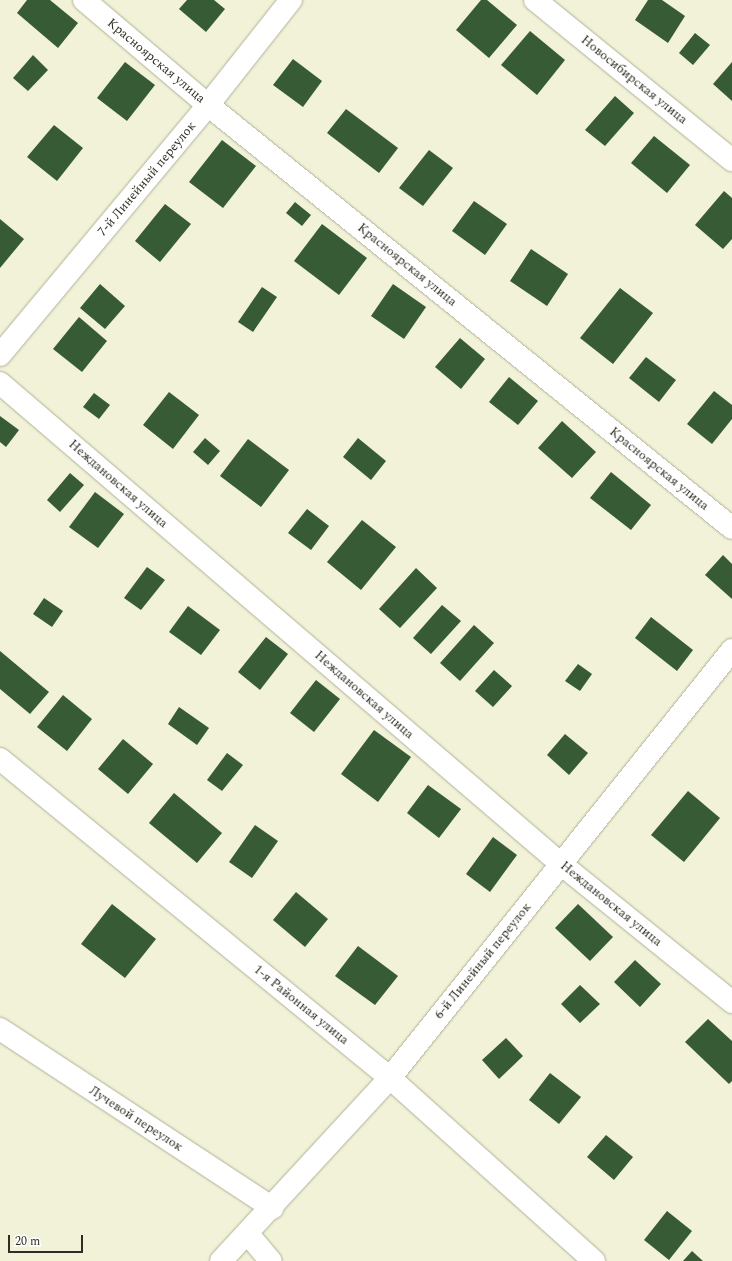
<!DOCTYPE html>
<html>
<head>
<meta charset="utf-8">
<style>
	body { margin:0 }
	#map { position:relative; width:732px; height:1261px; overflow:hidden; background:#f1f2d7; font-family:Spectral,serif }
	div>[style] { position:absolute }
	.building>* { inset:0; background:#375b35 }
	.roads { filter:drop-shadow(0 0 1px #afb197) drop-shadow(0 0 1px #afb197) }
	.street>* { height:22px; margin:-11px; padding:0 11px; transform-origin:11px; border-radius:11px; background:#fff }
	span { translate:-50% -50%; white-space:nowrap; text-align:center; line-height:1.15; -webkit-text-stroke:4px #fff; paint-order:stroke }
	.street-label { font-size:13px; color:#2e2e24 }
	.scale { position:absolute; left:8px; top:1235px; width:75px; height:18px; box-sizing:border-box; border:2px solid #2e2e24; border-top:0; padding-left:5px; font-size:12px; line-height:14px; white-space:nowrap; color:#2e2e24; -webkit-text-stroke:3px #fff; paint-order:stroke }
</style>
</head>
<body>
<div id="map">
	<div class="building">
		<i style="clip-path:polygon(27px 0,50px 0,78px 23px,58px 48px,17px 13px)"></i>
		<i style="clip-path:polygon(187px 0,214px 0,225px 9px,206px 32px,179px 9px)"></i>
		<i style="clip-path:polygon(481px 0,487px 0,517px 25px,489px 58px,456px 30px)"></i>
		<i style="clip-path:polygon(648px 0,662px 0,685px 16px,668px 43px,635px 20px)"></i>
		<i style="clip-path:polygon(530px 31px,565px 60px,537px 95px,501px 65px)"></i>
		<i style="clip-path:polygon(695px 33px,710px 45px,693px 65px,679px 53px)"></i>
		<i style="clip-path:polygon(33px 55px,48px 70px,28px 91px,13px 78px)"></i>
		<i style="clip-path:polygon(293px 59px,322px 81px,303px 107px,273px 85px)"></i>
		<i style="clip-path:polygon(125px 62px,155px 85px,127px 121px,97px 98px)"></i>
		<i style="clip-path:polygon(732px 62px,732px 101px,713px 84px)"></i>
		<i style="clip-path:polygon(615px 96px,634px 113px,605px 146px,585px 130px)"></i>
		<i style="clip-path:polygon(346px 109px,398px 148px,379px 173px,327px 133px)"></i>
		<i style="clip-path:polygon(54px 125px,83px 148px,57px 181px,27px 157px)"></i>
		<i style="clip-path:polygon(654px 136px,690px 165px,667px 193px,631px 163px)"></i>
		<i style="clip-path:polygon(222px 140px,256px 166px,223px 208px,189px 182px)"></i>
		<i style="clip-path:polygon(429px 150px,453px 168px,423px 206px,399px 188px)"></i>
		<i style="clip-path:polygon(724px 191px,732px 198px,732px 239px,723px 249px,695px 225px)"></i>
		<i style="clip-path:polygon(474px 201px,507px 224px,485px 255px,452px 231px)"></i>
		<i style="clip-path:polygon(295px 202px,311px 215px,302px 226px,286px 213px)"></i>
		<i style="clip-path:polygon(165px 204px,191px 224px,160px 262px,135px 241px)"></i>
		<i style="clip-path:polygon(0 219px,24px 239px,0 268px)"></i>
		<i style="clip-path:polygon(322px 224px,367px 258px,339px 295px,294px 261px)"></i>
		<i style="clip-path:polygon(531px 249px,568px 274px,547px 306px,510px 281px)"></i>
		<i style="clip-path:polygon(100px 284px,125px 306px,105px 329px,80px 308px)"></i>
		<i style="clip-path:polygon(393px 284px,426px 307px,404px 339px,371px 316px)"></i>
		<i style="clip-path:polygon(262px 287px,277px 297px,253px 332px,238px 322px)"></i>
		<i style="clip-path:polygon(620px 288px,653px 313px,613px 364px,580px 338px)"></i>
		<i style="clip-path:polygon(79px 317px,107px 341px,82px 372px,53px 349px)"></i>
		<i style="clip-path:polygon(460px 338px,485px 359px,461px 389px,435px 367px)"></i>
		<i style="clip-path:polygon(646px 357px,676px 380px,659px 402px,629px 378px)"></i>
		<i style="clip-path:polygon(509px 377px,538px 401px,518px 425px,489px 402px)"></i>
		<i style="clip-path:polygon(714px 391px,732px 405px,732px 419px,712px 444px,687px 424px)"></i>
		<i style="clip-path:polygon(169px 392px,199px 415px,173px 449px,143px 425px)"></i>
		<i style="clip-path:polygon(94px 393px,110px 405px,99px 419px,83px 407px)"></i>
		<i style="clip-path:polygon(0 416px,19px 430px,6px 447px,0 442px)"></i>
		<i style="clip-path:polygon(562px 421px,596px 452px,572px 478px,538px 448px)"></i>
		<i style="clip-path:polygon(205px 438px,220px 451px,208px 465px,193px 452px)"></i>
		<i style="clip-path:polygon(358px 438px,386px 461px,371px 480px,343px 457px)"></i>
		<i style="clip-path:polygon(248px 439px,289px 470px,261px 507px,220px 476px)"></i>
		<i style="clip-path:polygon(611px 472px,651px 505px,631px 530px,590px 498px)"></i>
		<i style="clip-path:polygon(70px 473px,84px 485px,60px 512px,47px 500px)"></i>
		<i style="clip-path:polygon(95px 492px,124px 514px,98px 548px,69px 527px)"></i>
		<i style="clip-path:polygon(307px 509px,329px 526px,311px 550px,288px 533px)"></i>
		<i style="clip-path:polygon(362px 520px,396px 547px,361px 590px,327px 562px)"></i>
		<i style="clip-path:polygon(723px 555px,732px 564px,732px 599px,705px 575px)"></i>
		<i style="clip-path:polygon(147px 567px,165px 580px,141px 610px,124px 598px)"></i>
		<i style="clip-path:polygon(416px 568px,437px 588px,400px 628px,379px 609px)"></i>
		<i style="clip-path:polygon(44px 598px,63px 611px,52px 627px,33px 614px)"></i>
		<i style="clip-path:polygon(442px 605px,461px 621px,431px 654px,413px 638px)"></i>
		<i style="clip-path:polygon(188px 606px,220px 630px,201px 655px,169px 632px)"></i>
		<i style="clip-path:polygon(651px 617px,693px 650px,677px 671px,635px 638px)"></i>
		<i style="clip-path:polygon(474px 625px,494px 643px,460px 681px,440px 663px)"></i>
		<i style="clip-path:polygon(266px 637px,288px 654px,260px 690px,238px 672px)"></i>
		<i style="clip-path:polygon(0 651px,49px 692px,30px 714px,0 689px)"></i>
		<i style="clip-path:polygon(578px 664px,592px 674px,580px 691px,565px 681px)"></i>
		<i style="clip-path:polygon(494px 670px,512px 686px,493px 707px,475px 691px)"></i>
		<i style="clip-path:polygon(316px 680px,340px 699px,314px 732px,290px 713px)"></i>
		<i style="clip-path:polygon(63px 695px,92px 719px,67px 751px,37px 727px)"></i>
		<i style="clip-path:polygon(179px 707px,209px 728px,197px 745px,168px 724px)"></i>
		<i style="clip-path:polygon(374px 730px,411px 757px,378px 802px,341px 774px)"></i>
		<i style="clip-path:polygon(565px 734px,588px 753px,569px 775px,547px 755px)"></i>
		<i style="clip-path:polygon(123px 739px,153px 764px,128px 794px,98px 769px)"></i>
		<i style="clip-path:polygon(227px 753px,243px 765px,222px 791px,207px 780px)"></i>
		<i style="clip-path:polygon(428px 785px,461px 809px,439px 838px,407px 813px)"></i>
		<i style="clip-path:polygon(688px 791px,720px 818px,684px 862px,651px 835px)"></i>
		<i style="clip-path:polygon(174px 793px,222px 833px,197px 863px,149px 823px)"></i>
		<i style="clip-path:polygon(255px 825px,278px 841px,252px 878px,229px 862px)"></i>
		<i style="clip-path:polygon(493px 837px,517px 855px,490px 892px,466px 874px)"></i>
		<i style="clip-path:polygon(296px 892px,328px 919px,305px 947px,273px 920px)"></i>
		<i style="clip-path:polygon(112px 904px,156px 939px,125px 978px,81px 944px)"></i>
		<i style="clip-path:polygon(578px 904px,613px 937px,590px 961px,555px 928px)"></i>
		<i style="clip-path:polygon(358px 946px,398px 976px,375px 1005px,335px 976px)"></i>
		<i style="clip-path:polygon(635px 960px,661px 984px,640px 1007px,614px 982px)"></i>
		<i style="clip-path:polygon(580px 985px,600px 1004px,580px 1023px,561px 1004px)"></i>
		<i style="clip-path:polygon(708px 1019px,732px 1041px,732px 1081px,729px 1084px,685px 1042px)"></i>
		<i style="clip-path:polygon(506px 1038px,523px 1056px,499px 1079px,482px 1060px)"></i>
		<i style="clip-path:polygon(550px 1073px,581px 1097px,559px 1124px,529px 1100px)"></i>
		<i style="clip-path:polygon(606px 1135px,633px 1157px,614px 1180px,587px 1157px)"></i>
		<i style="clip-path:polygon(667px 1211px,692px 1231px,669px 1260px,644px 1240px)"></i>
		<i style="clip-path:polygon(692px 1251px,703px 1261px,683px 1261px)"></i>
	</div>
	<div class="roads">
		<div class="street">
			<i style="left:84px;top:0;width:162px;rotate:40.3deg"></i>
			<i style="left:208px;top:105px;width:673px;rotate:38.91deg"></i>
			<i style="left:535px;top:0;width:254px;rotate:39.1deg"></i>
			<i style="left:0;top:355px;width:325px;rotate:-50.2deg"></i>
			<i style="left:208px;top:105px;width:134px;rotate:-51.7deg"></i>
			<i style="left:0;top:383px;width:739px;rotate:40.61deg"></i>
			<i style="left:561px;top:864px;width:220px;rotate:38.9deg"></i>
			<i style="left:0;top:759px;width:504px;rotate:39.28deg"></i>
			<i style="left:390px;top:1078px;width:274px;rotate:41.9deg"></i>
			<i style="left:0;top:1029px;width:326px;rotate:33.3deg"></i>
			<i style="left:248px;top:1234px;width:35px;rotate:50deg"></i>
			<i style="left:221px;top:1261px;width:249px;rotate:-47.3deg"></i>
			<i style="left:390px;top:1078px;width:548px;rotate:-51.37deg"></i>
		</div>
	</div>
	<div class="street-label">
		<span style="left:156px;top:61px;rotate:40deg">Красноярская улица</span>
		<span style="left:634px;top:80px;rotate:39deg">Новосибирская улица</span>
		<span style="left:147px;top:179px;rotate:-50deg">7-й Линейный переулок</span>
		<span style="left:407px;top:265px;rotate:39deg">Красноярская улица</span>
		<span style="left:659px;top:469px;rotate:39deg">Красноярская улица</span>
		<span style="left:118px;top:484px;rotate:41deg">Неждановская улица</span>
		<span style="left:364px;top:695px;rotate:41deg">Неждановская улица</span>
		<span style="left:611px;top:904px;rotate:39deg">Неждановская улица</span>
		<span style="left:483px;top:961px;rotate:-51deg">6-й Линейный переулок</span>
		<span style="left:301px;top:1005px;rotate:39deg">1-я Районная улица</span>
		<span style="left:136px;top:1119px;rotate:33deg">Лучевой переулок</span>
	</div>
	<div class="scale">20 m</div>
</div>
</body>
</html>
